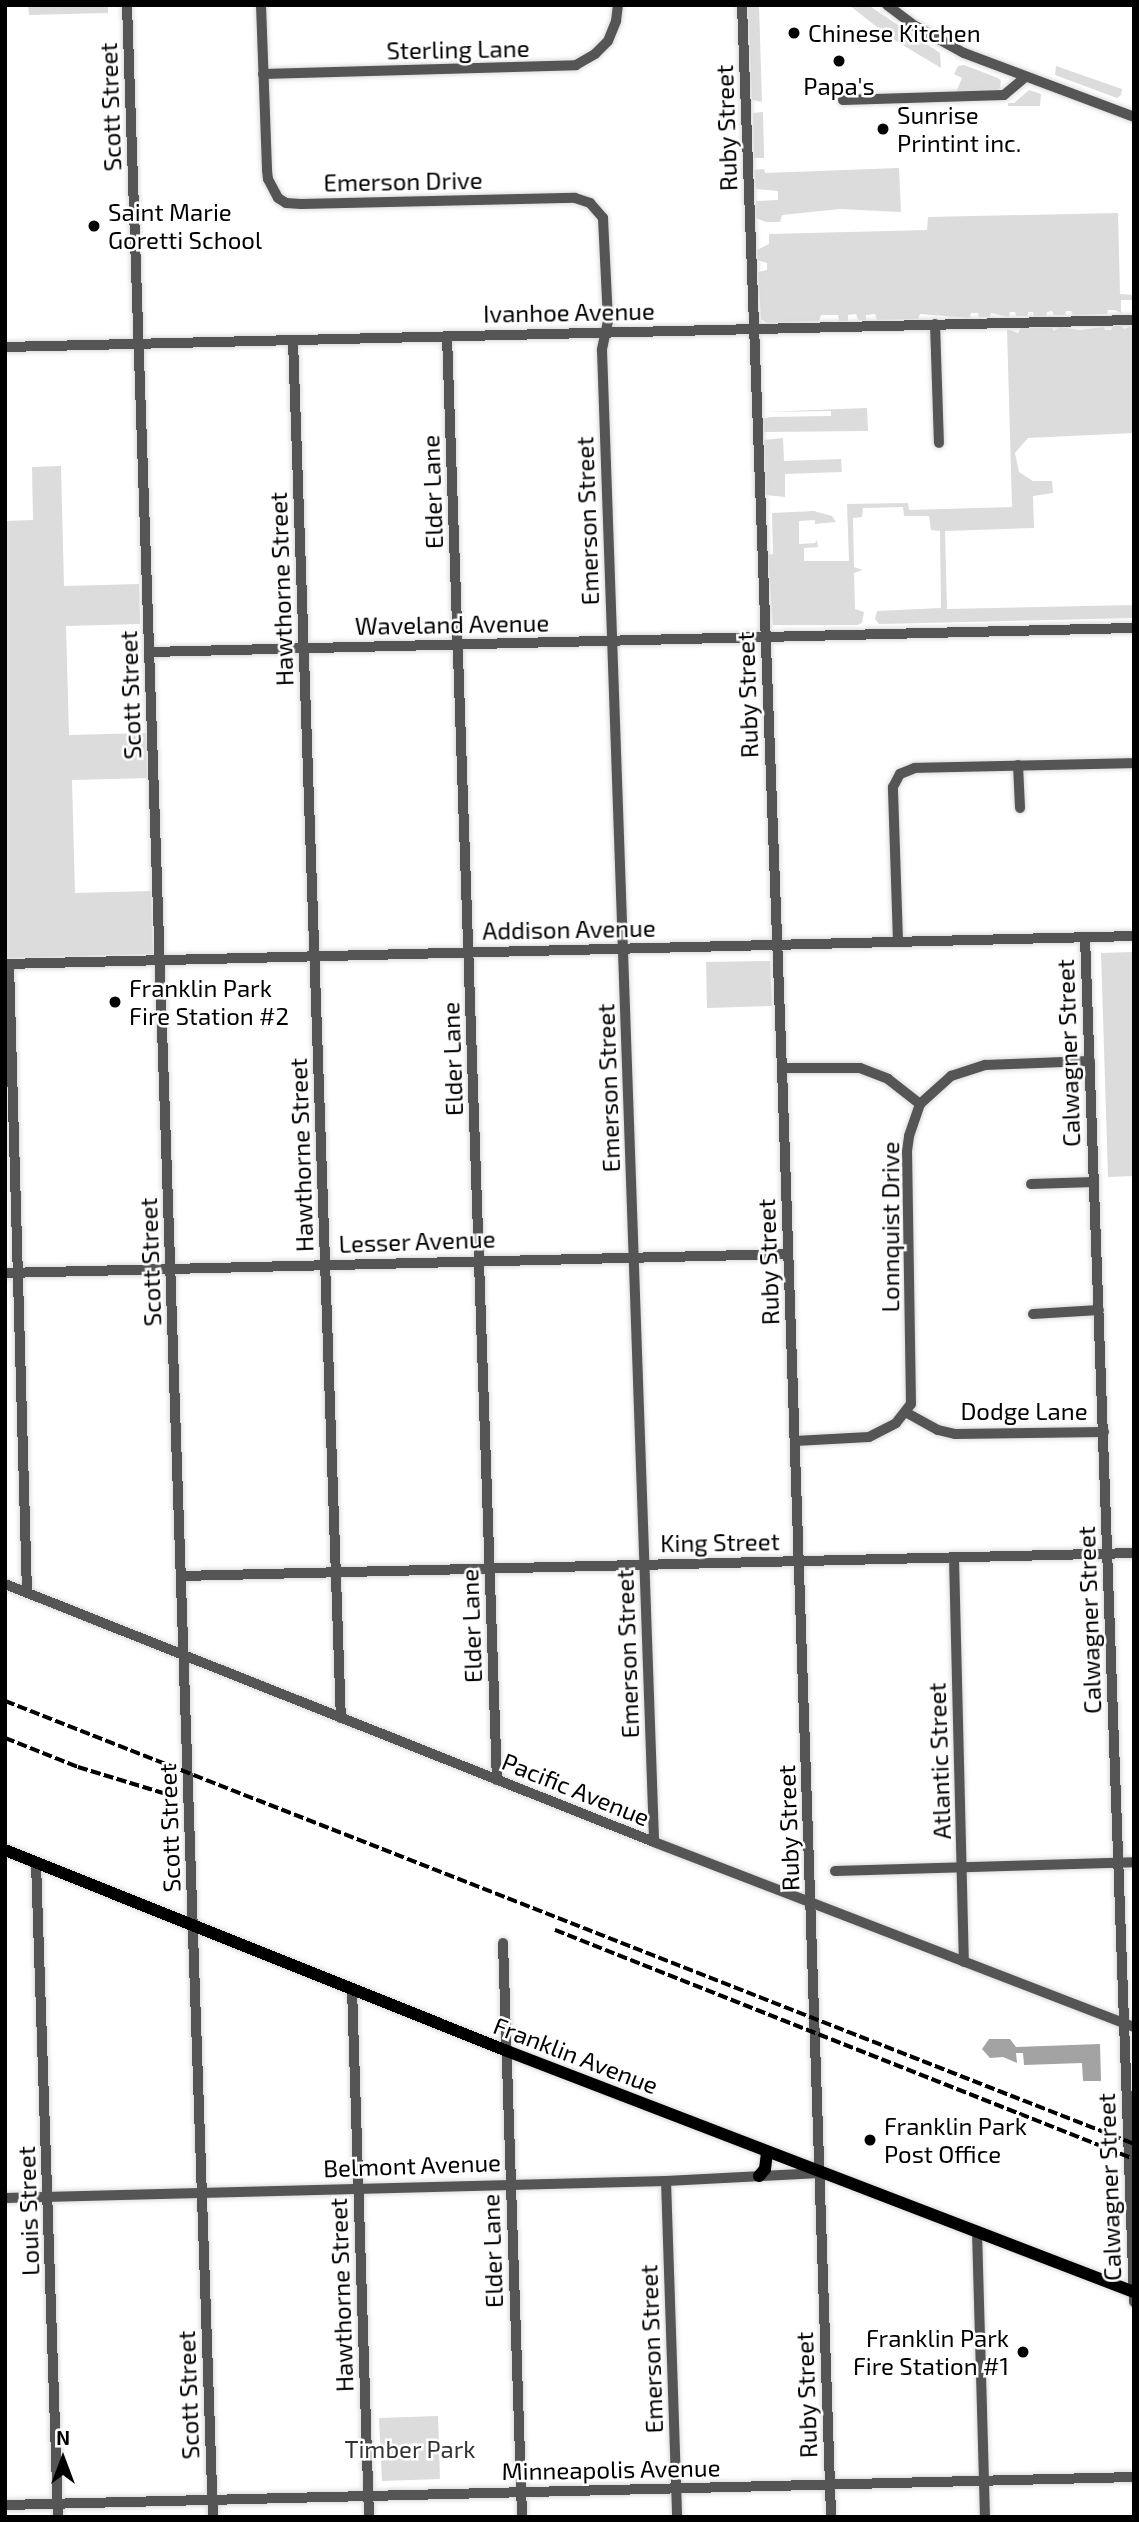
<!DOCTYPE html>
<html>
<head>
<meta charset="utf-8">
<style>
	body { margin:0 }
	#map { position:relative; width:1139px; height:2522px; overflow:hidden; background:#fff; font-family:"Exo 2",sans-serif }
	div>[style] { position:absolute }
	.green>* { inset:0; background:#dcdcdc }
	.water>* { inset:0; background:#a3a3a3 }
	.roads { filter:drop-shadow(0 0 2px #dbdbdb) drop-shadow(0 0 2px #dbdbdb) }
	.minor>* { height:10px; margin:-5px; padding:0 5px; transform-origin:5px; border-radius:5px; background:#555 }
	.major>* { height:12px; margin:-6px; padding:0 6px; transform-origin:6px; border-radius:6px; background:#000 }
	.rail>* { height:3.5px; margin-top:-1.75px; transform-origin:0; background:repeating-linear-gradient(90deg,#000 0 10px,transparent 0 13.5px) }
	.dots>* { width:19px; height:19px; translate:-50% -50%; box-sizing:border-box; border:4px solid #fff; border-radius:50% }
	span { translate:-50% -50%; white-space:nowrap; text-align:center; line-height:1.15; -webkit-text-stroke:5px #fff; paint-order:stroke }
	.poi-label { font-size:24px; color:#000 }
	.left { translate:0 -50%; text-align:left }
	.right { translate:-100% -50%; text-align:right }
	.street-label { font-size:24px; color:#000 }
	.park-label { font-size:24px; color:#333 }
	.frame { position:absolute; inset:0; border:7px solid #000; pointer-events:none }
	.north { position:absolute; left:28px; top:2424px; width:70px; height:70px; -webkit-text-stroke:5px #fff; paint-order:stroke; rotate:0deg; font-size:19px; font-weight:700; line-height:28px; text-align:center; color:#000 }
	.north::after { content:''; display:block; margin:auto; width:24px; height:32px; background:#000; clip-path:polygon(50% 0,100% 100%,50% 72%,0 100%) }
</style>
</head>
<body>
<div id="map">
	<div class="green">
		<i style="clip-path:polygon(28px 5px,108px 5px,108px 13px,29px 15px)"></i>
		<i style="clip-path:polygon(748px 5px,759px 5px,762px 102px,752px 100px)"></i>
		<i style="clip-path:polygon(849px 5px,868px 5px,940px 53px,941px 68px,891px 38px)"></i>
		<i style="clip-path:polygon(964px 65px,998px 78px,1001px 81px,1000px 88px,995px 91px,956px 92px,962px 78px,954px 74px,958px 66px)"></i>
		<i style="clip-path:polygon(1056px 66px,1122px 89px,1121px 95px,1117px 98px,1055px 75px)"></i>
		<i style="clip-path:polygon(1029px 90px,1041px 94px,1040px 106px,1008px 106px,1008px 103px,1014px 103px)"></i>
		<i style="clip-path:polygon(763px 112px,764px 158px,754px 158px,753px 113px)"></i>
		<i style="clip-path:polygon(899px 168px,901px 212px,840px 209px,782px 215px,780px 222px,766px 222px,756px 218px,756px 201px,778px 200px,778px 191px,756px 189px,754px 170px,764px 169px,765px 173px)"></i>
		<i style="clip-path:polygon(1118px 213px,1120px 294px,1134px 295px,1134px 300px,1121px 300px,1121px 313px,1115px 310px,1108px 310px,1107px 314px,1073px 315px,1071px 311px,1066px 311px,1065px 315px,1054px 315px,1052px 311px,1047px 312px,1046px 316px,1034px 316px,1033px 312px,1028px 312px,1028px 316px,1016px 316px,1015px 312px,1010px 312px,1009px 317px,991px 313px,990px 317px,979px 317px,978px 313px,971px 313px,970px 318px,920px 314px,918px 319px,877px 320px,875px 314px,866px 315px,866px 320px,858px 320px,856px 314px,848px 315px,848px 321px,839px 321px,838px 315px,821px 315px,819px 321px,767px 323px,761px 319px,758px 272px,767px 270px,767px 263px,757px 260px,757px 250px,769px 244px,769px 234px,927px 230px,928px 217px)"></i>
		<i style="clip-path:polygon(1134px 325px,1134px 433px,1028px 438px,1015px 453px,1019px 472px,1033px 481px,1052px 481px,1053px 493px,1033px 496px,1034px 528px,945px 531px,947px 609px,1134px 605px,1134px 618px,879px 624px,875px 619px,877px 611px,941px 608px,940px 531px,931px 530px,929px 516px,904px 516px,903px 507px,863px 508px,862px 517px,853px 518px,854px 567px,863px 570px,854px 573px,855px 609px,864px 612px,862px 623px,857px 625px,773px 625px,768px 555px,773px 554px,772px 513px,814px 511px,832px 516px,836px 522px,815px 524px,815px 520px,799px 521px,799px 544px,815px 543px,817px 540px,818px 547px,804px 548px,804px 561px,849px 561px,847px 504px,908px 503px,909px 510px,1012px 507px,1007px 329px,1018px 333px,1021px 328px,1052px 328px,1054px 331px,1059px 327px,1080px 330px,1104px 327px,1105px 330px,1111px 330px,1113px 326px,1122px 326px,1124px 329px)"></i>
		<i style="clip-path:polygon(867px 408px,868px 431px,764px 432px,763px 419px,770px 417px,831px 416px,831px 411px,764px 412px)"></i>
		<i style="clip-path:polygon(783px 438px,784px 461px,841px 459px,842px 472px,785px 474px,785px 497px,766px 495px,764px 440px)"></i>
		<i style="clip-path:polygon(61px 466px,64px 586px,139px 584px,140px 624px,66px 626px,69px 735px,146px 733px,147px 778px,72px 780px,75px 893px,151px 891px,153px 954px,5px 958px,5px 521px,33px 520px,32px 467px)"></i>
		<i style="clip-path:polygon(1134px 952px,1134px 1176px,1108px 1177px,1101px 953px)"></i>
		<i style="clip-path:polygon(770px 961px,772px 1006px,707px 1008px,706px 962px)"></i>
		<i style="clip-path:polygon(438px 2416px,440px 2479px,382px 2481px,379px 2418px)"></i>
	</div>
	<div class="water">
		<i style="clip-path:polygon(989px 2039px,1010px 2039px,1016px 2047px,1100px 2044px,1101px 2081px,1083px 2081px,1082px 2063px,1024px 2065px,1023px 2053px,1016px 2053px,1017px 2063px,1003px 2057px,990px 2058px,982px 2049px)"></i>
	</div>
	<div class="roads">
		<div class="minor">
			<i style="left:127px;top:5px;width:2513px;rotate:88.04deg"></i>
			<i style="left:261px;top:5px;width:165px;rotate:87.9deg"></i>
			<i style="left:267px;top:170px;width:9px;rotate:84deg"></i>
			<i style="left:268px;top:179px;width:21px;rotate:62deg"></i>
			<i style="left:278px;top:198px;width:9px;rotate:32deg"></i>
			<i style="left:286px;top:203px;width:15px;rotate:4deg"></i>
			<i style="left:301px;top:204px;width:274px;rotate:-1.3deg"></i>
			<i style="left:575px;top:198px;width:16px;rotate:18deg"></i>
			<i style="left:590px;top:203px;width:20px;rotate:49deg"></i>
			<i style="left:603px;top:218px;width:103px;rotate:87.2deg"></i>
			<i style="left:608px;top:321px;width:30px;rotate:102deg"></i>
			<i style="left:602px;top:350px;width:1493px;rotate:88deg"></i>
			<i style="left:742px;top:5px;width:1064px;rotate:87.85deg"></i>
			<i style="left:782px;top:1068px;width:1450px;rotate:88.06deg"></i>
			<i style="left:887px;top:5px;width:35px;rotate:37deg"></i>
			<i style="left:915px;top:26px;width:56px;rotate:28.9deg"></i>
			<i style="left:964px;top:53px;width:182px;rotate:20.6deg"></i>
			<i style="left:263px;top:74px;width:313px;rotate:-1.6deg"></i>
			<i style="left:576px;top:65px;width:22px;rotate:-30deg"></i>
			<i style="left:595px;top:54px;width:18px;rotate:-45deg"></i>
			<i style="left:608px;top:41px;width:22px;rotate:-68deg"></i>
			<i style="left:616px;top:21px;width:16px;rotate:-83deg"></i>
			<i style="left:843px;top:100px;width:161px;rotate:-1.8deg"></i>
			<i style="left:1004px;top:95px;width:26px;rotate:-40deg"></i>
			<i style="left:935px;top:324px;width:119px;rotate:88.1deg"></i>
			<i style="left:447px;top:336px;width:1445px;rotate:88.02deg"></i>
			<i style="left:293px;top:340px;width:1379px;rotate:88.01deg"></i>
			<i style="left:5px;top:347px;width:1129px;rotate:-1.37deg"></i>
			<i style="left:150px;top:652px;width:984px;rotate:-1.4deg"></i>
			<i style="left:1018px;top:765px;width:43px;rotate:87.3deg"></i>
			<i style="left:1085px;top:937px;width:1366px;rotate:87.94deg"></i>
			<i style="left:898px;top:941px;width:154px;rotate:-91.9deg"></i>
			<i style="left:893px;top:787px;width:15px;rotate:-62deg"></i>
			<i style="left:900px;top:774px;width:16px;rotate:-22deg"></i>
			<i style="left:915px;top:768px;width:219px;rotate:-1.3deg"></i>
			<i style="left:5px;top:964px;width:1129px;rotate:-1.42deg"></i>
			<i style="left:9px;top:964px;width:628px;rotate:88.36deg"></i>
			<i style="left:782px;top:1068px;width:78px"></i>
			<i style="left:860px;top:1068px;width:30px;rotate:21deg"></i>
			<i style="left:888px;top:1079px;width:41px;rotate:38deg"></i>
			<i style="left:1031px;top:1184px;width:63px;rotate:-1.8deg"></i>
			<i style="left:5px;top:1273px;width:783px;rotate:-1.39deg"></i>
			<i style="left:1033px;top:1314px;width:66px;rotate:-3.5deg"></i>
			<i style="left:907px;top:1413px;width:35px;rotate:29deg"></i>
			<i style="left:938px;top:1430px;width:17px;rotate:13deg"></i>
			<i style="left:955px;top:1434px;width:149px;rotate:-0.8deg"></i>
			<i style="left:795px;top:1441px;width:74px;rotate:-3.1deg"></i>
			<i style="left:869px;top:1437px;width:30px;rotate:-27deg"></i>
			<i style="left:896px;top:1423px;width:24px;rotate:-52deg"></i>
			<i style="left:911px;top:1404px;width:253px;rotate:-90.9deg"></i>
			<i style="left:907px;top:1151px;width:15px;rotate:-82deg"></i>
			<i style="left:909px;top:1136px;width:34px;rotate:-71deg"></i>
			<i style="left:920px;top:1104px;width:42px;rotate:-42.1deg"></i>
			<i style="left:951px;top:1076px;width:36px;rotate:-18deg"></i>
			<i style="left:985px;top:1065px;width:105px;rotate:-2.2deg"></i>
			<i style="left:954px;top:1558px;width:404px;rotate:88.6deg"></i>
			<i style="left:181px;top:1576px;width:953px;rotate:-1.38deg"></i>
			<i style="left:5px;top:1584px;width:698px;rotate:21.68deg"></i>
			<i style="left:654px;top:1842px;width:514px;rotate:21.08deg"></i>
			<i style="left:36px;top:1863px;width:654px;rotate:88.07deg"></i>
			<i style="left:835px;top:1871px;width:299px;rotate:-1.7deg"></i>
			<i style="left:503px;top:1943px;width:574px;rotate:88.1deg"></i>
			<i style="left:352px;top:1988px;width:529px;rotate:88.16deg"></i>
			<i style="left:666px;top:2181px;width:336px;rotate:88.1deg"></i>
			<i style="left:5px;top:2198px;width:661px;rotate:-1.47deg"></i>
			<i style="left:666px;top:2181px;width:154px;rotate:-3deg"></i>
			<i style="left:977px;top:2231px;width:286px;rotate:88.4deg"></i>
			<i style="left:5px;top:2505px;width:1129px;rotate:-1.42deg"></i>
		</div>
		<div class="major">
			<i style="left:5px;top:1850px;width:541px;rotate:21.82deg"></i>
			<i style="left:507px;top:2051px;width:672px;rotate:21.03deg"></i>
			<i style="left:759px;top:2176px;width:9px;rotate:-49deg"></i>
			<i style="left:765px;top:2169px;width:17px;rotate:-83deg"></i>
		</div>
	</div>
	<div class="rail">
		<i style="left:5px;top:1701px;width:1213px;rotate:21.42deg"></i>
		<i style="left:5px;top:1738px;width:79px;rotate:21.7deg"></i>
		<i style="left:78px;top:1767px;width:89px;rotate:17deg"></i>
		<i style="left:555px;top:1930px;width:623px;rotate:21.58deg"></i>
	</div>
	<div class="dots">
		<i style="left:794px;top:33px;background:#000"></i>
		<i style="left:839px;top:61px;background:#000"></i>
		<i style="left:883px;top:129px;background:#000"></i>
		<i style="left:94px;top:226px;background:#000"></i>
		<i style="left:115px;top:1002px;background:#000"></i>
		<i style="left:870px;top:2140px;background:#000"></i>
		<i style="left:1023px;top:2352px;background:#000"></i>
	</div>
	<div class="poi-label">
		<span class="left" style="left:808px;top:33px">Chinese Kitchen</span>
		<span style="left:839px;top:86px">Papa's</span>
		<span class="left" style="left:897px;top:129px">Sunrise<br>Printint inc.</span>
		<span class="left" style="left:108px;top:226px">Saint Marie<br>Goretti School</span>
		<span class="left" style="left:129px;top:1002px">Franklin Park<br>Fire Station #2</span>
		<span class="left" style="left:884px;top:2140px">Franklin Park<br>Post Office</span>
		<span class="right" style="left:1009px;top:2352px">Franklin Park<br>Fire Station #1</span>
	</div>
	<div class="street-label">
		<span style="left:458px;top:49px;rotate:-1deg">Sterling Lane</span>
		<span style="left:110px;top:107px;rotate:-92deg">Scott Street</span>
		<span style="left:726px;top:128px;rotate:-92deg">Ruby Street</span>
		<span style="left:403px;top:181px;rotate:-1deg">Emerson Drive</span>
		<span style="left:569px;top:312px;rotate:-1deg">Ivanhoe Avenue</span>
		<span style="left:432px;top:492px;rotate:-92deg">Elder Lane</span>
		<span style="left:587px;top:521px;rotate:-92deg">Emerson Street</span>
		<span style="left:281px;top:589px;rotate:-92deg">Hawthorne Street</span>
		<span style="left:452px;top:624px;rotate:-1deg">Waveland Avenue</span>
		<span style="left:130px;top:695px;rotate:-92deg">Scott Street</span>
		<span style="left:747px;top:695px;rotate:-92deg">Ruby Street</span>
		<span style="left:569px;top:929px;rotate:-1deg">Addison Avenue</span>
		<span style="left:1068px;top:1053px;rotate:-92deg">Calwagner Street</span>
		<span style="left:452px;top:1059px;rotate:-92deg">Elder Lane</span>
		<span style="left:608px;top:1088px;rotate:-92deg">Emerson Street</span>
		<span style="left:301px;top:1155px;rotate:-92deg">Hawthorne Street</span>
		<span style="left:890px;top:1227px;rotate:-90deg">Lonnquist Drive</span>
		<span style="left:417px;top:1241px;rotate:-2deg">Lesser Avenue</span>
		<span style="left:150px;top:1262px;rotate:-92deg">Scott Street</span>
		<span style="left:768px;top:1262px;rotate:-92deg">Ruby Street</span>
		<span style="left:1024px;top:1411px">Dodge Lane</span>
		<span style="left:720px;top:1542px;rotate:-1deg">King Street</span>
		<span style="left:1089px;top:1620px;rotate:-92deg">Calwagner Street</span>
		<span style="left:471px;top:1626px;rotate:-92deg">Elder Lane</span>
		<span style="left:627px;top:1654px;rotate:-92deg">Emerson Street</span>
		<span style="left:939px;top:1761px;rotate:-92deg">Atlantic Street</span>
		<span style="left:576px;top:1789px;rotate:22deg">Pacific Avenue</span>
		<span style="left:169px;top:1828px;rotate:-92deg">Scott Street</span>
		<span style="left:788px;top:1828px;rotate:-92deg">Ruby Street</span>
		<span style="left:576px;top:2055px;rotate:21deg">Franklin Avenue</span>
		<span style="left:412px;top:2165px;rotate:-2deg">Belmont Avenue</span>
		<span style="left:1109px;top:2187px;rotate:-92deg">Calwagner Street</span>
		<span style="left:28px;top:2211px;rotate:-92deg">Louis Street</span>
		<span style="left:492px;top:2251px;rotate:-92deg">Elder Lane</span>
		<span style="left:341px;top:2295px;rotate:-92deg">Hawthorne Street</span>
		<span style="left:651px;top:2349px;rotate:-92deg">Emerson Street</span>
		<span style="left:188px;top:2395px;rotate:-92deg">Scott Street</span>
		<span style="left:806px;top:2395px;rotate:-92deg">Ruby Street</span>
		<span style="left:611px;top:2469px;rotate:-1deg">Minneapolis Avenue</span>
	</div>
	<div class="park-label">
		<span style="left:410px;top:2449px">Timber Park</span>
	</div>
	<div class="frame"></div>
	<div class="north">N</div>
</div>
</body>
</html>
